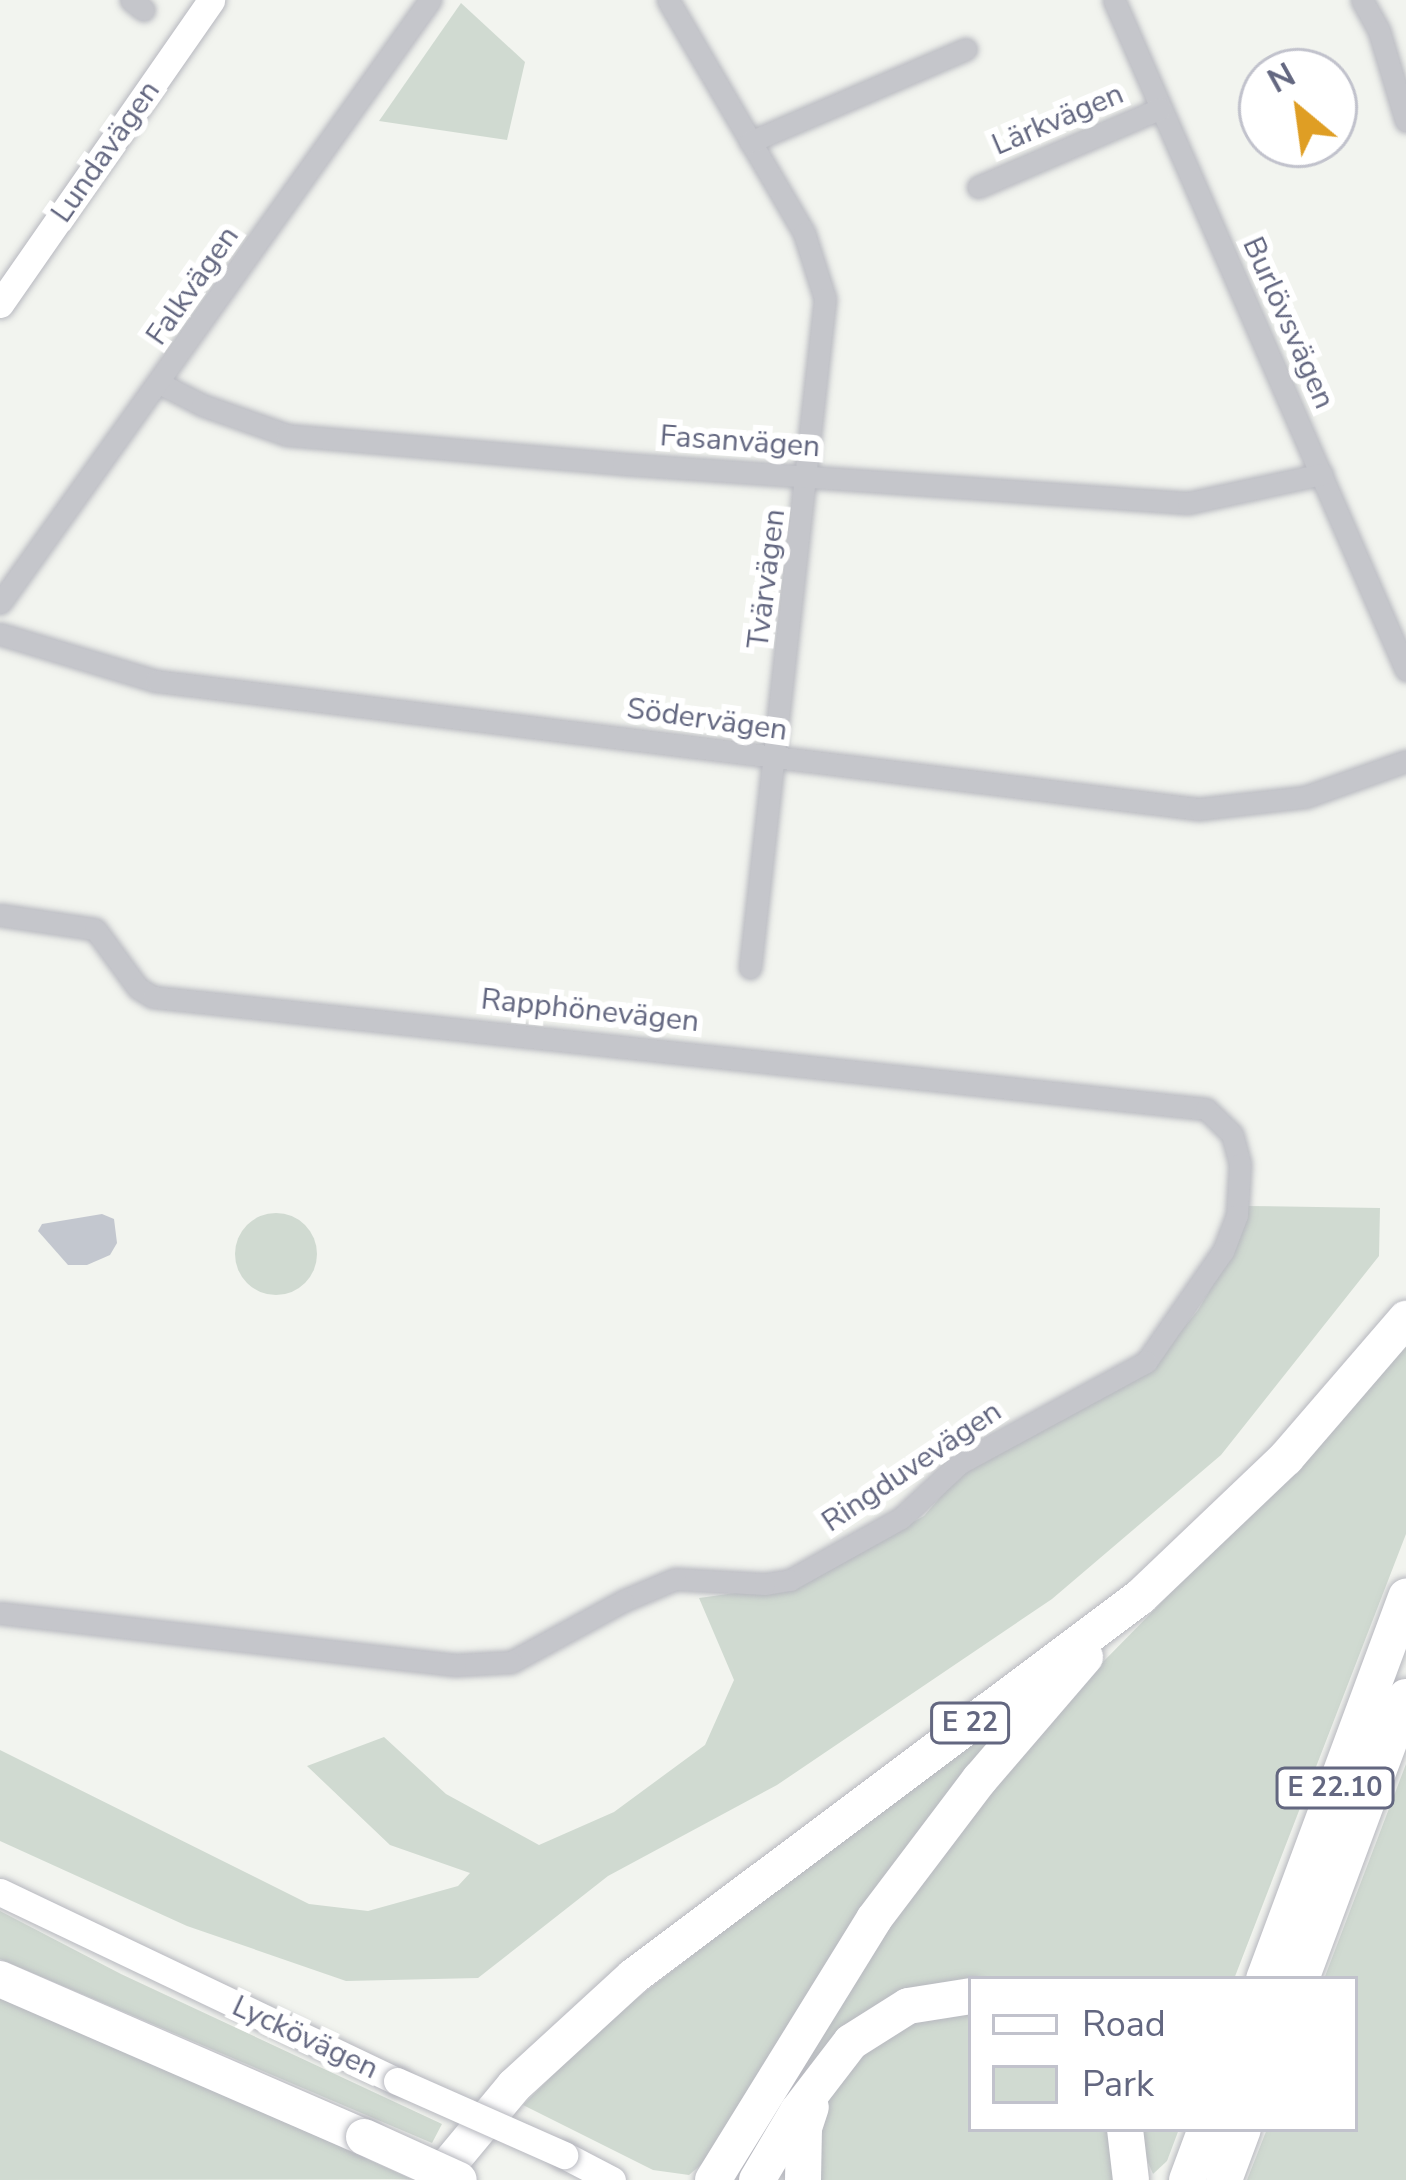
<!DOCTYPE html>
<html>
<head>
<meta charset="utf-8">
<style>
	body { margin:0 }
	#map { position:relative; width:1406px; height:2180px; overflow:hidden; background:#f2f4ef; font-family:"Nunito Sans",sans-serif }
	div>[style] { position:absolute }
	.green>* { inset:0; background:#d0dad1 }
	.round { border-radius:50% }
	.water>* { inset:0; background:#c3c7cf }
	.roads { filter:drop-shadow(0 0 3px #b7b8bf) drop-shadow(0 0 3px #b7b8bf) }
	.minor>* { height:21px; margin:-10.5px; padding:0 10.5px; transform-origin:10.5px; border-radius:10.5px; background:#c5c6cb }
	.secondary>* { height:27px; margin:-13.5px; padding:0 13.5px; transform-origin:13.5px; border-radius:13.5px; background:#fff }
	.motorway>* { height:36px; margin:-18px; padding:0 18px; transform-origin:18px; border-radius:18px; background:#fff }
	.bridges { filter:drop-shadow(0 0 3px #b7b8bf) drop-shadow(0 0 3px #b7b8bf) }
	.secondary-bridge>* { height:27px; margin:-13.5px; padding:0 13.5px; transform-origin:13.5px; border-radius:13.5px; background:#fff }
	.motorway-bridge>* { height:36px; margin:-18px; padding:0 18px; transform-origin:18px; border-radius:18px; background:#fff }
	span { translate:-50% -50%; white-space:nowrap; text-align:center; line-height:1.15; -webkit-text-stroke:12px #fff; paint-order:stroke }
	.shield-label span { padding:3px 9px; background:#fff; border:3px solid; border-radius:9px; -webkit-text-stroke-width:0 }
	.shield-label { font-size:27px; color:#636780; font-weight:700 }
	.street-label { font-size:30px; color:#636780 }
	.legend { position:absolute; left:968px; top:1976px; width:390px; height:156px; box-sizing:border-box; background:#fff; border:3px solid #c1c2cc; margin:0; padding:15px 21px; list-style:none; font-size:36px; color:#636780 }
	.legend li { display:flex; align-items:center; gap:24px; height:60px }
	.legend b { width:60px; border:3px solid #c1c2cc }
	.north { position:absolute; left:1238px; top:48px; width:120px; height:120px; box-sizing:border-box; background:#fff; border:3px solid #c1c2cc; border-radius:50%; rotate:331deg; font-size:33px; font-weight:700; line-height:48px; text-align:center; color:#636780 }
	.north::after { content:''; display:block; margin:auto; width:42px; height:54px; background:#df9e24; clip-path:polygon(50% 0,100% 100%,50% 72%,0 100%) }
</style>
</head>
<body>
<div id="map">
	<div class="green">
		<i style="clip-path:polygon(461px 3px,525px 62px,507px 140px,379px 121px)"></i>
		<i style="clip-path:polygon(1248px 1206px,1380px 1208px,1379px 1256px,1221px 1455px,1052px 1599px,777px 1785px,608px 1876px,478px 1978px,346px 1981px,187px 1926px,0 1841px,0 1750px,309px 1904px,368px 1911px,458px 1886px,470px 1873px,390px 1845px,307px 1766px,384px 1737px,446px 1794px,539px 1845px,614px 1812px,705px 1745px,734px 1680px,699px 1598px,800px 1584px,924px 1516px,962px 1472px,1151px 1368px,1198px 1310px,1234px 1249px)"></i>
		<i class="round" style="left:235px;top:1213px;width:82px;height:82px"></i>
		<i style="clip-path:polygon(1406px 1338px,1406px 1534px,1234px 1979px,971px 1979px,898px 1998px,769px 2140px,757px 2133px,901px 1898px,1042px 1724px,1217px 1546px)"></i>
		<i style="clip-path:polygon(1065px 1667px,716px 2152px,689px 2175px,653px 2170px,523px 2105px,605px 2023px)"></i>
		<i style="clip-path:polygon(1406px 1764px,1406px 2180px,1247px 2180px,1267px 2129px,1355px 2129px,1355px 1979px,1324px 1979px)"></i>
		<i style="clip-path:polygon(0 1911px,121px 1974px,442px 2124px,432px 2143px,0 1959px)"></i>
		<i style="clip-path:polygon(0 1997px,310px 2133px,411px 2179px,0 2180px)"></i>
		<i style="clip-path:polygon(971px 2013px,971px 2129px,1110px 2129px,1120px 2180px,815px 2180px,815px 2127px,832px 2087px,864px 2050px,914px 2022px)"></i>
		<i style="clip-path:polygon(1134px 2129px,1179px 2129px,1167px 2161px,1153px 2174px)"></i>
	</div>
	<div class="water">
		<i style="clip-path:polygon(102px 1214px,114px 1219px,117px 1243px,110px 1255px,87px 1265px,68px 1265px,38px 1231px,42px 1224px)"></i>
	</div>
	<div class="roads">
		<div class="minor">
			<i style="left:131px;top:0;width:16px;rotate:38deg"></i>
			<i style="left:668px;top:0;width:270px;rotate:59.7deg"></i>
			<i style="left:804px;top:233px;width:69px;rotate:72.3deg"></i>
			<i style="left:825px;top:299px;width:673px;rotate:96.4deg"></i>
			<i style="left:1114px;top:0;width:731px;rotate:66.45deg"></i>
			<i style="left:1362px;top:0;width:35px;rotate:61deg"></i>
			<i style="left:1379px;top:31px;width:94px;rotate:73.3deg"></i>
			<i style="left:750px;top:142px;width:235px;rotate:-23.3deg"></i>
			<i style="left:978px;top:187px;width:199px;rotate:-23.3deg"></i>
			<i style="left:161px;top:384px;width:46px;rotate:27.1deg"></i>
			<i style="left:202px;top:405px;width:90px;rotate:19.4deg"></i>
			<i style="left:287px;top:435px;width:337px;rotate:4.9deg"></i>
			<i style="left:623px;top:464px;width:566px;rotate:3.95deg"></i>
			<i style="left:1188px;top:503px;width:137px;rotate:-12.2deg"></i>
			<i style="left:0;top:603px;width:741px;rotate:-54.51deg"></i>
			<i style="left:0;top:634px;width:163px;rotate:16.8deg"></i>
			<i style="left:156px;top:681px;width:1051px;rotate:7deg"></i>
			<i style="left:1199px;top:809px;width:107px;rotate:-6.5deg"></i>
			<i style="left:1305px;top:797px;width:107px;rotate:-19.6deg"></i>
			<i style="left:0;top:915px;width:96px;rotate:8.4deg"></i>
			<i style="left:95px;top:929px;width:73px;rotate:53.9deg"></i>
			<i style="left:138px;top:988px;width:17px;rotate:31deg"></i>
			<i style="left:153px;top:997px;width:1059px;rotate:6.07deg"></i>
			<i style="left:1206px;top:1109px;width:36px;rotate:44deg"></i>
			<i style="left:1232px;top:1134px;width:31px;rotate:75deg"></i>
			<i style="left:1240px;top:1164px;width:51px;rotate:93.4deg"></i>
			<i style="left:1237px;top:1215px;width:39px;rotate:111deg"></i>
			<i style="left:1223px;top:1251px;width:135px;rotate:124.7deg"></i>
			<i style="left:1146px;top:1362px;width:212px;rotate:151.5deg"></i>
			<i style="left:960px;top:1463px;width:81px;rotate:137deg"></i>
			<i style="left:901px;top:1518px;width:127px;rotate:150.8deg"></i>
			<i style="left:790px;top:1580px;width:26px;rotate:171deg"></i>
			<i style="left:764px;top:1584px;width:89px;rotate:-176.8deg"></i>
			<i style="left:675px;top:1579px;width:56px;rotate:157.1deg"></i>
			<i style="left:623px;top:1601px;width:128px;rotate:151.4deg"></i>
			<i style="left:511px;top:1662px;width:56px;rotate:176.9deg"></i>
			<i style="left:455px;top:1665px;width:458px;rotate:-173.5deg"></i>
		</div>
		<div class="secondary">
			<i style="left:0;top:304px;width:370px;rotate:-55.2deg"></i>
			<i style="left:0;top:1892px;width:440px;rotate:25.5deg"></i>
			<i style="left:564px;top:2155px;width:54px;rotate:27.5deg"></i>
		</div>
		<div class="motorway">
			<i style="left:0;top:1979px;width:397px;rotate:23.5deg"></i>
			<i style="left:1264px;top:1979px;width:408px;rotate:-69.6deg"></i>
			<i style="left:1301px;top:1979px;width:301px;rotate:-69.6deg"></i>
			<i style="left:1125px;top:2129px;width:51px;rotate:83.3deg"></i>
			<i style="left:436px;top:2180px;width:122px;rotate:-50.3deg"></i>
			<i style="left:514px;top:2086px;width:163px;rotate:-42.5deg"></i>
			<i style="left:634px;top:1976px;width:632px;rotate:-36.83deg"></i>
			<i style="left:1140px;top:1597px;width:202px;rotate:-43.6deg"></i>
			<i style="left:1286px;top:1458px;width:184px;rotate:-49.2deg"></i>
			<i style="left:713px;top:2180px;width:307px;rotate:-58.3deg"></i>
			<i style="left:874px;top:1919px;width:176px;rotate:-52.9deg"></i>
			<i style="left:980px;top:1779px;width:161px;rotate:-49.3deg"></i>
			<i style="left:757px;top:2180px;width:80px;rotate:-59.3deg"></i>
			<i style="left:798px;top:2111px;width:87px;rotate:-52.5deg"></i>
			<i style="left:851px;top:2042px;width:67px;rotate:-32.3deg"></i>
			<i style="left:908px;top:2006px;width:64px;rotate:-9deg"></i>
			<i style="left:803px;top:2180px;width:52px;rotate:-88.9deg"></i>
			<i style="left:804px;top:2128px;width:22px;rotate:-72deg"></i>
			<i style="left:1187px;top:2180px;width:54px;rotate:-69.6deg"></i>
			<i style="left:1224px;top:2180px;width:54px;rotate:-69.6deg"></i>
		</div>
	</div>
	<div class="bridges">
		<div class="secondary-bridge">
			<i style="left:397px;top:2081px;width:183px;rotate:23.9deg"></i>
		</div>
		<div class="motorway-bridge">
			<i style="left:364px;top:2137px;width:104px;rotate:24.4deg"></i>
		</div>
	</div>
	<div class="shield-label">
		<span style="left:970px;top:1723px">E 22</span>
		<span style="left:1335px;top:1788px">E 22.10</span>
	</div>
	<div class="street-label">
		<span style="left:1058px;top:120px;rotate:-23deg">Lärkvägen</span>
		<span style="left:106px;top:152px;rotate:-55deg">Lundavägen</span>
		<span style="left:193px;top:286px;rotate:-55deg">Falkvägen</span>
		<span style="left:1288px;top:323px;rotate:66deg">Burlövsvägen</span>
		<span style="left:740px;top:442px;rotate:4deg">Fasanvägen</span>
		<span style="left:767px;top:579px;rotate:-83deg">Tvärvägen</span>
		<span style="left:707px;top:720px;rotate:8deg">Södervägen</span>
		<span style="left:590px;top:1011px;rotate:6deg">Rapphönevägen</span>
		<span style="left:912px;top:1467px;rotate:-34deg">Ringduvevägen</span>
		<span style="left:305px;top:2038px;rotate:25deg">Lyckövägen</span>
	</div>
	<ul class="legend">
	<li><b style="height:15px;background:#fff"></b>Road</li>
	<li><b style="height:33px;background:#d0dad1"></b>Park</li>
	</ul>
	<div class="north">N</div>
</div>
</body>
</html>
